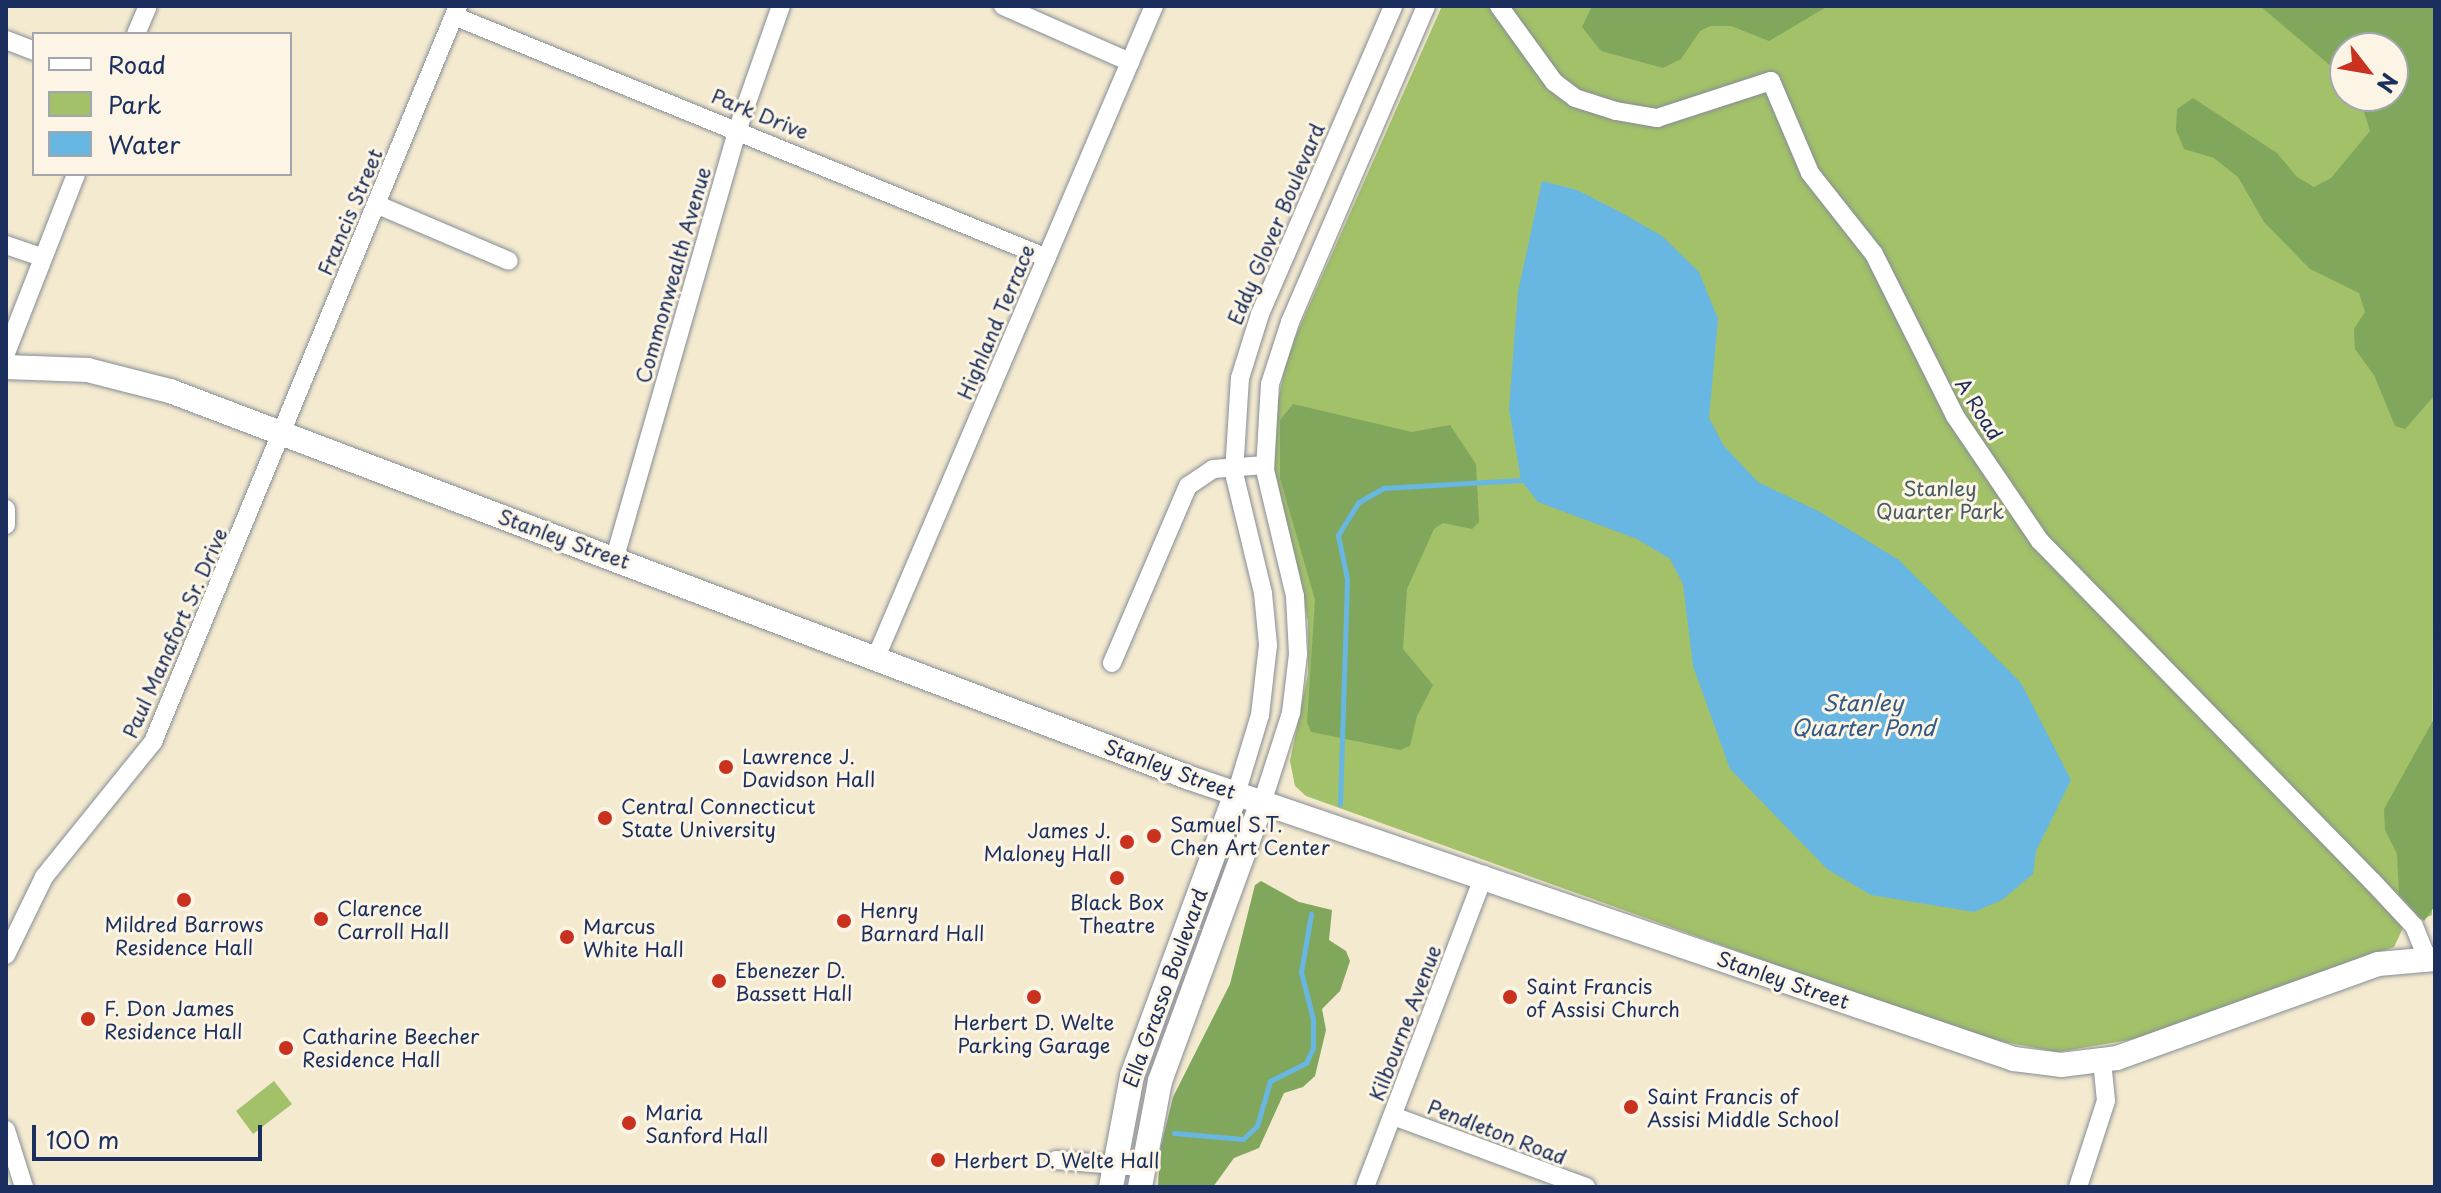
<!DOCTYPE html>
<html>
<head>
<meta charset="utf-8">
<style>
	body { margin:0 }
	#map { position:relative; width:2441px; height:1193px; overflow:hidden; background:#f3eacf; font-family:"Playpen Sans",sans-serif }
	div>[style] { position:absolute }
	.green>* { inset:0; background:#a2c169 }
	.forest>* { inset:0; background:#81a75d }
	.water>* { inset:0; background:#68b6e2 }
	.stream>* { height:5px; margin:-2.5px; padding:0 2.5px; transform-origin:2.5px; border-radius:2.5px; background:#68b6e2 }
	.roads { filter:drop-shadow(0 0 2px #878c96) drop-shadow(0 0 2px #878c96) }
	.minor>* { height:18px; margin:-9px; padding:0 9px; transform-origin:9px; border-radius:9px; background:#fff }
	.major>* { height:24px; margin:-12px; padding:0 12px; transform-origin:12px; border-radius:12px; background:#fff }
	.dots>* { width:22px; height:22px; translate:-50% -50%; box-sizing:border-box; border:4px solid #fcf5e5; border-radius:50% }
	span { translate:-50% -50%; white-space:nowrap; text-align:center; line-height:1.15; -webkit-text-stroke:6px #fcf5e5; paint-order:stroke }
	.street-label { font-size:20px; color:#1b2f5e }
	.park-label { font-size:20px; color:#445b61 }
	.poi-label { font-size:20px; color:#1b2f5e }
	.left { translate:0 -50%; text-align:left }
	.right { translate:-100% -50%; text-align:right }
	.water-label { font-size:22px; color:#325886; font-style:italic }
	.frame { position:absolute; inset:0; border:8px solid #1b2f5e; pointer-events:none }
	.legend { position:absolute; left:32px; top:32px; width:260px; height:144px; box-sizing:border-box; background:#fcf5e5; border:2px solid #a2a6af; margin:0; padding:10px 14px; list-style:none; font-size:24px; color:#1b2f5e }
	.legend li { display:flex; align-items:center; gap:16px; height:40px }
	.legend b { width:40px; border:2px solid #a2a6af }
	.north { position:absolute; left:2329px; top:32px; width:80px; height:80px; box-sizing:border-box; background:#fcf5e5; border:2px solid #a2a6af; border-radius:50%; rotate:121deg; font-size:22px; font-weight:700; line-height:32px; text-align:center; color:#1b2f5e }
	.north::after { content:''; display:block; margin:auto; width:28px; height:36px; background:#c8321e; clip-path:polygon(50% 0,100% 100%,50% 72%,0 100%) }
	.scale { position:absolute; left:32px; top:1125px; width:230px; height:36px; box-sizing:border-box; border:4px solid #1b2f5e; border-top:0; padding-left:10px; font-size:24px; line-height:28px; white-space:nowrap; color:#1b2f5e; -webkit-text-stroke:6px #fcf5e5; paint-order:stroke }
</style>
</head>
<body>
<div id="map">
	<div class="green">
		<i style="clip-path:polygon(evenodd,1442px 6px,2435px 6px,2432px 915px,2403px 928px,2394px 947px,2147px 1037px,2058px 1052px,1977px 1037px,1306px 796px,1295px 786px,1290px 761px,1308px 674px,1308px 621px,1275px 471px,1274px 419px,1288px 353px,1442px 6px,2345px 48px,2393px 48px,2393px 96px,2345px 96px,2345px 48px)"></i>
		<i style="clip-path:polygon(274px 1081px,292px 1104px,253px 1134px,236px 1111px)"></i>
	</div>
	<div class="forest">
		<i style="clip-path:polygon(1592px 6px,1828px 6px,1769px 41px,1731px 26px,1710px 26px,1700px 31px,1681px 59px,1663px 68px,1601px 51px,1582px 27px)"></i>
		<i style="clip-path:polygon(2260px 6px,2435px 6px,2435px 395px,2405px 429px,2395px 426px,2374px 375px,2355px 349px,2354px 329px,2365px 312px,2359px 293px,2310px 269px,2264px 222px,2238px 177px,2214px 158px,2184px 149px,2176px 130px,2177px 109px,2193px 98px,2277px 153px,2297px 177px,2314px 187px,2331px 178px,2370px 131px,2359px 96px,2393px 96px,2393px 48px,2345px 48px,2345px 78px)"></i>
		<i style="clip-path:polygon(1293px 404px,1412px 432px,1450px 425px,1476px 464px,1479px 522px,1472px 529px,1443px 523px,1434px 529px,1407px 589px,1403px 649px,1433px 685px,1417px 716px,1410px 746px,1400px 750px,1311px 732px,1307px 722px,1315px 600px,1280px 478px,1280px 420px)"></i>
		<i style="clip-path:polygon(2435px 717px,2435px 906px,2424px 921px,2399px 894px,2397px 854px,2385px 830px,2384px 809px)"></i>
		<i style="clip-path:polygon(1261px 881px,1299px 902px,1332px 910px,1329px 940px,1346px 951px,1350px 961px,1340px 991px,1322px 1009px,1326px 1030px,1315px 1076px,1303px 1087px,1284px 1093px,1259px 1148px,1234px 1158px,1213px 1187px,1158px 1187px,1160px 1150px,1173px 1097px,1230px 984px,1255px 885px)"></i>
	</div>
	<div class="water">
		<i style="clip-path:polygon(1542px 181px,1577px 190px,1620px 212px,1662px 236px,1699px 272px,1718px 319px,1709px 418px,1724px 446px,1758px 482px,1820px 512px,1899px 560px,2021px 683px,2071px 780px,2036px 851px,2033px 874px,2002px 900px,1974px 912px,1871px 895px,1827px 869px,1730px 769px,1693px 666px,1683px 584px,1670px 559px,1637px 539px,1538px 502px,1521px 480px,1509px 409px,1518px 292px)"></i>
	</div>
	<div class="stream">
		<i style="left:1340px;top:804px;width:225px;rotate:-88.2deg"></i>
		<i style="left:1347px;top:579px;width:45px;rotate:-101.6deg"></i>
		<i style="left:1338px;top:535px;width:39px;rotate:-58deg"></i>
		<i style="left:1359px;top:502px;width:28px;rotate:-30deg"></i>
		<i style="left:1383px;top:488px;width:138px;rotate:-3.3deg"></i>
		<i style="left:1174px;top:1133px;width:69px;rotate:5deg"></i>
		<i style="left:1243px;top:1139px;width:19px;rotate:-43deg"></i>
		<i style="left:1257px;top:1126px;width:47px;rotate:-73.9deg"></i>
		<i style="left:1270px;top:1081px;width:40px;rotate:-26.6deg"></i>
		<i style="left:1306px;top:1063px;width:17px;rotate:-65deg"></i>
		<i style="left:1313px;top:1048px;width:29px;rotate:-90deg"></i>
		<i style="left:1313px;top:1019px;width:49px;rotate:-104.3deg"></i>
		<i style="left:1301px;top:972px;width:59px;rotate:-80.2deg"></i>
	</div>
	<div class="roads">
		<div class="minor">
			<i style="left:1003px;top:6px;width:139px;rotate:23.8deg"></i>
			<i style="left:1499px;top:6px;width:94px;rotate:54.1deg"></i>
			<i style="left:1554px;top:82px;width:26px;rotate:37deg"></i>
			<i style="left:1575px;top:98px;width:43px;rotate:17.6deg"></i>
			<i style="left:1616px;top:111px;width:42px;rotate:9.7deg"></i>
			<i style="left:1657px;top:118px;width:120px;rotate:-18deg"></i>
			<i style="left:1771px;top:81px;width:100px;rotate:67deg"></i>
			<i style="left:1810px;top:173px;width:103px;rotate:51.7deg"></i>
			<i style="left:1874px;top:254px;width:181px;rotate:63.4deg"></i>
			<i style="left:1955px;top:416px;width:151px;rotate:55.8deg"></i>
			<i style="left:2040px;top:541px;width:475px;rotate:45.7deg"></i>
			<i style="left:2372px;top:881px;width:62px;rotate:47deg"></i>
			<i style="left:2414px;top:926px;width:35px;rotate:68deg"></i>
			<i style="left:454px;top:16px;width:640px;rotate:22.2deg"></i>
			<i style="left:136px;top:34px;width:30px;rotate:-67deg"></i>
			<i style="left:6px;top:40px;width:30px;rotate:21deg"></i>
			<i style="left:378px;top:205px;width:142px;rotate:23.1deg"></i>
			<i style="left:6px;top:245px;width:37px;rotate:19deg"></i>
			<i style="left:6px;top:353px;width:192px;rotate:-68.6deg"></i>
			<i style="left:6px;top:509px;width:16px;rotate:90deg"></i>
			<i style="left:615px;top:557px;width:446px;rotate:-74deg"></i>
			<i style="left:738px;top:128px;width:129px;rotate:-70.6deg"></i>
			<i style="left:877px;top:655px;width:706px;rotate:-66.89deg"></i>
			<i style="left:1112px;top:663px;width:193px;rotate:-66.8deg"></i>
			<i style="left:1188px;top:486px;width:30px;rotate:-34deg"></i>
			<i style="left:1213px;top:469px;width:52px;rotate:-4.4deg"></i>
			<i style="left:1236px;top:794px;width:83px;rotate:-73.1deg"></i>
			<i style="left:1260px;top:715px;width:70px;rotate:-83.5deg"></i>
			<i style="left:1268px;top:645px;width:52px;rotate:-95.5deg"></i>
			<i style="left:1263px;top:593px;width:123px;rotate:-103.6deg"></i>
			<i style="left:1234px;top:473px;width:95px;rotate:-86.4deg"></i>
			<i style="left:1240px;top:378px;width:67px;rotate:-72.6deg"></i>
			<i style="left:1260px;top:314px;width:335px;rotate:-66.6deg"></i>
			<i style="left:1262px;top:803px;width:95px;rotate:-72.1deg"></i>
			<i style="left:1291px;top:713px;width:59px;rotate:-83.2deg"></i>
			<i style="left:1298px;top:654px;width:58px;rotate:-93deg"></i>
			<i style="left:1295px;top:596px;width:130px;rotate:-103.4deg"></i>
			<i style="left:1265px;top:470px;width:86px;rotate:-86.7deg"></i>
			<i style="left:1270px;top:384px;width:65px;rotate:-72.1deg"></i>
			<i style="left:1290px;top:322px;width:344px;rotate:-66.7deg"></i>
			<i style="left:6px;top:955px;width:87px;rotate:-64deg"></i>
			<i style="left:44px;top:877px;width:174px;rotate:-51.1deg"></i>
			<i style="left:153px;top:742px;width:797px;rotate:-67.49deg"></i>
			<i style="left:1393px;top:1116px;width:206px;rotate:20.2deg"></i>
			<i style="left:6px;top:1130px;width:60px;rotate:72.5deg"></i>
			<i style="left:1056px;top:1160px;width:85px;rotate:4.7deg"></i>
			<i style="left:1365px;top:1187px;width:334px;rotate:-69.1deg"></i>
			<i style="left:2078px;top:1187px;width:90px;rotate:-72deg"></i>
			<i style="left:2106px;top:1101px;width:40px;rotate:-95.7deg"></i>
		</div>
		<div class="major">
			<i style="left:6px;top:367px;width:82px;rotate:2.1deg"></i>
			<i style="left:88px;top:370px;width:85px;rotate:14.4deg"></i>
			<i style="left:170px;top:391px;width:1088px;rotate:20.78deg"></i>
			<i style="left:1187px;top:777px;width:874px;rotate:18.83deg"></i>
			<i style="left:2014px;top:1059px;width:47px;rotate:7.3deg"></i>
			<i style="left:2061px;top:1065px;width:56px;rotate:-7.1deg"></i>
			<i style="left:2117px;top:1058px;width:277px;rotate:-19.8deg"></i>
			<i style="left:2378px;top:964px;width:57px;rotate:-5deg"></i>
			<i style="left:1111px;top:1187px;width:113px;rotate:-79.3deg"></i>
			<i style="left:1132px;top:1076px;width:301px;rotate:-69.8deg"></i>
			<i style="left:1140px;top:1187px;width:108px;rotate:-79.3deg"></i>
			<i style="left:1160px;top:1081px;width:296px;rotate:-69.9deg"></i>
		</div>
	</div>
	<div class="dots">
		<i style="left:726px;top:767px;background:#c8321e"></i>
		<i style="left:605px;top:818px;background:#c8321e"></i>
		<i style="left:1154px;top:836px;background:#c8321e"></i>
		<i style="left:1127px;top:842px;background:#c8321e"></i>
		<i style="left:1117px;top:878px;background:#c8321e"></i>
		<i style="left:184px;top:900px;background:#c8321e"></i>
		<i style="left:321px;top:919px;background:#c8321e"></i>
		<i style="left:844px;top:921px;background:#c8321e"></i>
		<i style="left:567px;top:937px;background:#c8321e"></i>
		<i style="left:719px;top:981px;background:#c8321e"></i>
		<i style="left:1034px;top:997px;background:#c8321e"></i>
		<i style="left:1510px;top:997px;background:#c8321e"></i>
		<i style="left:88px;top:1019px;background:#c8321e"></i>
		<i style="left:286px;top:1048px;background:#c8321e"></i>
		<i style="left:1631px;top:1107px;background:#c8321e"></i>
		<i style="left:629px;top:1123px;background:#c8321e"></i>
		<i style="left:938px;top:1160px;background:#c8321e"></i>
	</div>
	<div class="street-label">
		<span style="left:760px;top:114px;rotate:22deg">Park Drive</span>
		<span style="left:350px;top:212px;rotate:-67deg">Francis Street</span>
		<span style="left:1276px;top:224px;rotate:-67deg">Eddy Glover Boulevard</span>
		<span style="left:673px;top:275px;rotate:-74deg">Commonwealth Avenue</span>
		<span style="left:996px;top:322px;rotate:-67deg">Highland Terrace</span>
		<span style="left:1979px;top:409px;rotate:58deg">A Road</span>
		<span style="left:564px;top:539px;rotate:20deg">Stanley Street</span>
		<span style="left:175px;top:633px;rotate:-66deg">Paul Manafort Sr. Drive</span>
		<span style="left:1170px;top:769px;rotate:20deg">Stanley Street</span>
		<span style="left:1783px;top:980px;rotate:19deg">Stanley Street</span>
		<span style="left:1165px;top:988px;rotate:-70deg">Ella Grasso Boulevard</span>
		<span style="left:1405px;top:1023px;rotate:-69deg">Kilbourne Avenue</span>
		<span style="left:1497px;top:1132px;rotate:21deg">Pendleton Road</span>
	</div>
	<div class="park-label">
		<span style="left:1940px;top:500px">Stanley<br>Quarter Park</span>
	</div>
	<div class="poi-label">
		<span class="left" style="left:742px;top:768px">Lawrence J.<br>Davidson Hall</span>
		<span class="left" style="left:621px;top:818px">Central Connecticut<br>State University</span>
		<span class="left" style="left:1170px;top:836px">Samuel S.T.<br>Chen Art Center</span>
		<span class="right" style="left:1111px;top:842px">James J.<br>Maloney Hall</span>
		<span style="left:1117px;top:914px">Black Box<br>Theatre</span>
		<span class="left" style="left:337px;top:920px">Clarence<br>Carroll Hall</span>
		<span class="left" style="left:860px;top:922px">Henry<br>Barnard Hall</span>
		<span style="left:184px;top:936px">Mildred Barrows<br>Residence Hall</span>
		<span class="left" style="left:583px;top:938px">Marcus<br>White Hall</span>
		<span class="left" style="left:735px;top:982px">Ebenezer D.<br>Bassett Hall</span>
		<span class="left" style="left:1526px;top:998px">Saint Francis<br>of Assisi Church</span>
		<span class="left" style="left:104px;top:1020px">F. Don James<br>Residence Hall</span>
		<span style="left:1034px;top:1034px">Herbert D. Welte<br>Parking Garage</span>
		<span class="left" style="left:302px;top:1048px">Catharine Beecher<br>Residence Hall</span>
		<span class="left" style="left:1647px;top:1108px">Saint Francis of<br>Assisi Middle School</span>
		<span class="left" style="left:645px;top:1124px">Maria<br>Sanford Hall</span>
		<span class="left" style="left:954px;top:1160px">Herbert D. Welte Hall</span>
	</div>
	<div class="water-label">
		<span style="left:1863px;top:714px">Stanley<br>Quarter Pond</span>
	</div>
	<div class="frame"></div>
	<ul class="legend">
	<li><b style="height:10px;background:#fff"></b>Road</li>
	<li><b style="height:22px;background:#a2c169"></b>Park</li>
	<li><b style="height:22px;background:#68b6e2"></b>Water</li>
	</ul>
	<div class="north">N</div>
	<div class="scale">100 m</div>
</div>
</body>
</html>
